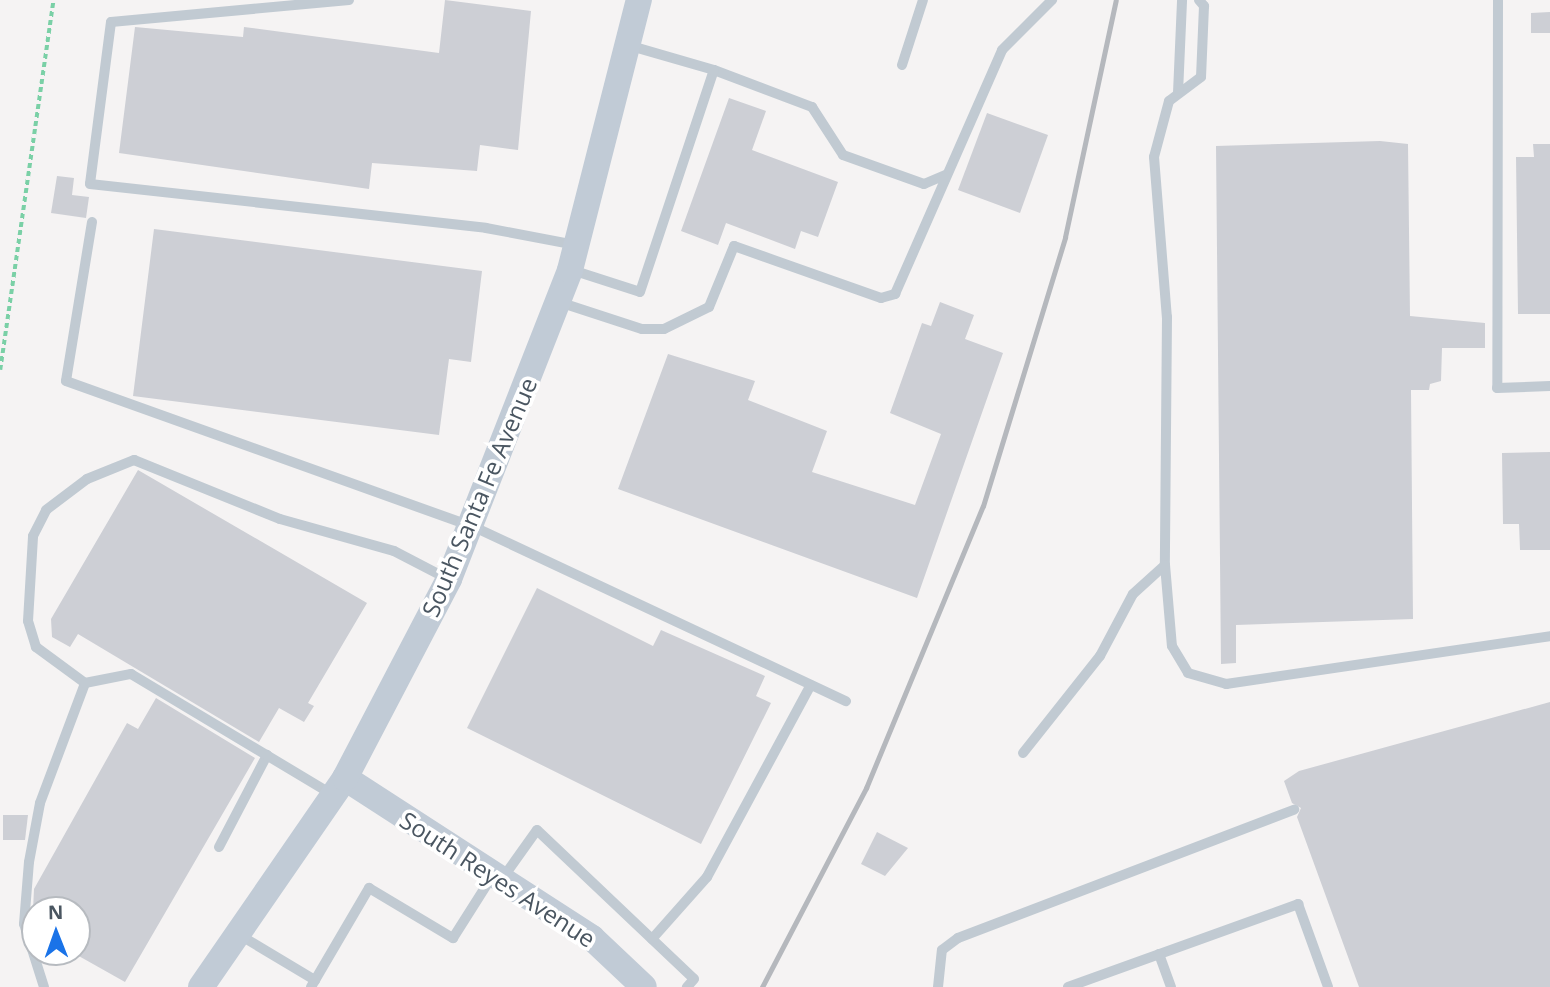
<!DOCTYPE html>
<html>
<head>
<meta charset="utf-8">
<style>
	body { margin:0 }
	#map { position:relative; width:1550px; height:987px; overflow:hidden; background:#f5f3f3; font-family:"Open Sans",sans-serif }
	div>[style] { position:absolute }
	.building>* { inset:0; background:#cdcfd5 }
	.path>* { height:3.5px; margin-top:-1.75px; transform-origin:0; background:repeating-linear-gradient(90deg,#7ad0a6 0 5px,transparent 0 8.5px) }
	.lane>* { height:10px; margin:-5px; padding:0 5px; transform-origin:5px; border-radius:5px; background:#c1cad2 }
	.secondary>* { height:26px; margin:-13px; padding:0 13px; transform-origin:13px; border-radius:13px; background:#c1cbd6 }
	.rail>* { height:5px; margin:-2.5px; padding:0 2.5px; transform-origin:2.5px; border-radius:2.5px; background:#b5b8bd }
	span { translate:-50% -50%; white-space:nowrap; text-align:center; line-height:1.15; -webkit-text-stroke:7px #fff; paint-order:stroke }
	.street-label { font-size:24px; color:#4a5661 }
	.north { position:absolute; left:21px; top:896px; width:70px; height:70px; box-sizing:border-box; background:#fff; border:2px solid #b7bbc0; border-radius:50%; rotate:359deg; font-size:19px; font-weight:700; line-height:28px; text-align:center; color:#4a5661 }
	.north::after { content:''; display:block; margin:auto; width:24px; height:32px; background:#1a73e8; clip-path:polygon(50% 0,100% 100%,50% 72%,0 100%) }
</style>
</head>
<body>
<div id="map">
	<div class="building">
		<i style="clip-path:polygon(445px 0,531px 11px,518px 150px,480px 145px,477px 171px,372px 163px,369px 189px,119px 153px,135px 27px,243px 37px,244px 27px,439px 53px)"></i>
		<i style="clip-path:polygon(1550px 12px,1550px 33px,1531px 33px,1531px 13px)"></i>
		<i style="clip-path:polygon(729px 98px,766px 111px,752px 150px,838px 182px,818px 237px,801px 231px,795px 249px,726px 223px,718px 245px,681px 231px)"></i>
		<i style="clip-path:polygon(987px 113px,1048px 135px,1020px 213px,958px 190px)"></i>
		<i style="clip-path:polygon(1380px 141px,1408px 144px,1410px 316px,1485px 323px,1485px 348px,1442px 348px,1441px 381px,1430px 384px,1429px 390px,1411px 390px,1413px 619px,1236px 625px,1236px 663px,1221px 664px,1216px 146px)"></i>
		<i style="clip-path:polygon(1533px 144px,1550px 144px,1550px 314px,1518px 314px,1516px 157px,1534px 157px)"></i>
		<i style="clip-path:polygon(57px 176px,74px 178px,72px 195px,89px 197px,86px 218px,51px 213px)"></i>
		<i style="clip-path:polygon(154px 229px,482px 271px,471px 362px,449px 359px,439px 435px,133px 396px)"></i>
		<i style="clip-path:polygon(940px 302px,974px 315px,965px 339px,1003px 353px,917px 598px,618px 489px,668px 354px,755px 381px,748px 400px,827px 431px,812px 472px,915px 505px,941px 434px,890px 413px,922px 323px,931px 326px)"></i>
		<i style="clip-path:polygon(1550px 452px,1550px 550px,1520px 550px,1519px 524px,1503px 524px,1502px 453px)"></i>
		<i style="clip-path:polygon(138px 470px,367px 603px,308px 703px,314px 706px,304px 722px,279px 708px,259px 742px,78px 634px,70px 647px,52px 637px,51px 619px)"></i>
		<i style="clip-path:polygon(537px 588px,653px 646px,661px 630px,765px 676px,756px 696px,771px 703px,701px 844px,467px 728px)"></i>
		<i style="clip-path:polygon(156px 698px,255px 758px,125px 982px,77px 955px,77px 910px,33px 910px,34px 889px,127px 723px,138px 729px)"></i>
		<i style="clip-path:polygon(1550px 702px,1550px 987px,1359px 987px,1297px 817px,1301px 808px,1292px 803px,1284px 781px,1299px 771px)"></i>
		<i style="clip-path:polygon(3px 815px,28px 815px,25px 840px,3px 840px)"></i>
		<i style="clip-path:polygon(877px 832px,908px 848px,885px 876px,861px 864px)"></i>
	</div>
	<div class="path">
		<i style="left:0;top:370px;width:374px;rotate:-81.8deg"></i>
	</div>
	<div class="lane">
		<i style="left:349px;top:0;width:239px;rotate:174.7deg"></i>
		<i style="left:111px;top:22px;width:163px;rotate:97.4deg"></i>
		<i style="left:90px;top:184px;width:398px;rotate:6.3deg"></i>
		<i style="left:486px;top:228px;width:92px;rotate:10.7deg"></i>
		<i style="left:1199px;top:0;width:8px;rotate:50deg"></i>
		<i style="left:1204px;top:6px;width:71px;rotate:92.4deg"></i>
		<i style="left:1201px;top:77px;width:40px;rotate:143deg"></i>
		<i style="left:1169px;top:101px;width:58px;rotate:105deg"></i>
		<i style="left:1154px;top:157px;width:161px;rotate:85.4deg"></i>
		<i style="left:1167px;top:317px;width:248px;rotate:90.5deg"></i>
		<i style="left:1165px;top:565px;width:81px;rotate:85.1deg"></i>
		<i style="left:1172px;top:646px;width:31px;rotate:59deg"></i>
		<i style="left:1188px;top:673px;width:40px;rotate:16deg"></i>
		<i style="left:1226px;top:684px;width:328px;rotate:-8.4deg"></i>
		<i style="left:1498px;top:0;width:388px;rotate:90.1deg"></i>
		<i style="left:1497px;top:388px;width:53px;rotate:-2.2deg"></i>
		<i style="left:902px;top:65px;width:68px;rotate:-72.1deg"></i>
		<i style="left:714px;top:70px;width:105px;rotate:20.7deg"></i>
		<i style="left:812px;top:107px;width:57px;rotate:57.1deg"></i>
		<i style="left:843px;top:155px;width:86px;rotate:19.7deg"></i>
		<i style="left:924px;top:184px;width:23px;rotate:-23deg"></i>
		<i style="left:1178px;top:93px;width:93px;rotate:-87.5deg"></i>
		<i style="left:92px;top:222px;width:161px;rotate:99.3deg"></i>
		<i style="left:66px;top:381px;width:431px;rotate:19.7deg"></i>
		<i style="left:472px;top:526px;width:413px;rotate:25.1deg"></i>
		<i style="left:572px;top:270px;width:71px;rotate:17.9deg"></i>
		<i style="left:640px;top:292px;width:234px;rotate:-71.6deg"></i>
		<i style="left:714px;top:70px;width:86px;rotate:-163.9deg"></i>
		<i style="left:559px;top:302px;width:87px;rotate:18deg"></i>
		<i style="left:642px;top:329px;width:22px"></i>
		<i style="left:664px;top:329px;width:50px;rotate:-26.1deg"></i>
		<i style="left:709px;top:307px;width:66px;rotate:-67.7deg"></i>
		<i style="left:734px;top:246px;width:156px;rotate:19.5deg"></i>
		<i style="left:881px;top:298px;width:15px;rotate:-16deg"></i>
		<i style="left:895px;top:294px;width:266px;rotate:-66.3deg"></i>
		<i style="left:1002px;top:50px;width:71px;rotate:-45deg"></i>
		<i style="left:85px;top:683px;width:61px;rotate:-143.7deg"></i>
		<i style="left:36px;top:647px;width:27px;rotate:-107deg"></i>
		<i style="left:28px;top:621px;width:85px;rotate:-86.6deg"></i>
		<i style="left:33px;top:536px;width:29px;rotate:-63deg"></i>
		<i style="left:46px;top:510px;width:51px;rotate:-37.1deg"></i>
		<i style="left:87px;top:479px;width:51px;rotate:-22deg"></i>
		<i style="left:134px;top:460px;width:157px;rotate:22deg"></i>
		<i style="left:280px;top:519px;width:118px;rotate:15.7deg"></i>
		<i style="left:394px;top:551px;width:61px;rotate:27.4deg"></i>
		<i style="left:1023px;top:753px;width:124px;rotate:-51.6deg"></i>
		<i style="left:1100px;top:656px;width:70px;rotate:-62deg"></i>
		<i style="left:1133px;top:594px;width:43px;rotate:-42.2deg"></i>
		<i style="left:219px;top:847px;width:104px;rotate:-62.4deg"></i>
		<i style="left:502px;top:879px;width:60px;rotate:-54.5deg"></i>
		<i style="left:537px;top:830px;width:216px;rotate:43.5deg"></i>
		<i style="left:694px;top:979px;width:11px;rotate:131deg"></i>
		<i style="left:238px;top:934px;width:90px;rotate:30.9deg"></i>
		<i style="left:652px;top:939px;width:83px;rotate:-48.4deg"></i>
		<i style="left:707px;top:877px;width:218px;rotate:-61.6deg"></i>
		<i style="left:1159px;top:954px;width:35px;rotate:70deg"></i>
		<i style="left:44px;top:987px;width:66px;rotate:-107.6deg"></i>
		<i style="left:24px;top:924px;width:62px;rotate:-85.4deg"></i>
		<i style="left:29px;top:862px;width:60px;rotate:-79.4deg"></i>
		<i style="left:40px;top:803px;width:128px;rotate:-69.4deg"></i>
		<i style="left:85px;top:683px;width:47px;rotate:-11.1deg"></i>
		<i style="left:131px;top:674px;width:235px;rotate:30.9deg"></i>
		<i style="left:311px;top:987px;width:115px;rotate:-59.6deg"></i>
		<i style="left:369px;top:888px;width:98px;rotate:30.8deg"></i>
		<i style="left:453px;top:938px;width:75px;rotate:-57.6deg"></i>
		<i style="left:938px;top:987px;width:37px;rotate:-84deg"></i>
		<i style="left:942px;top:950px;width:20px;rotate:-37deg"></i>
		<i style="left:958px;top:938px;width:360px;rotate:-20.9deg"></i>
		<i style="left:1068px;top:987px;width:245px;rotate:-19.8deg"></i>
		<i style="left:1298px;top:904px;width:88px;rotate:70.1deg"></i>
	</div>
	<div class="secondary">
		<i style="left:345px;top:778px;width:294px;rotate:32.9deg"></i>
		<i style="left:592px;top:938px;width:71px;rotate:43.3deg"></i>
		<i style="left:201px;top:987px;width:254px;rotate:-55.4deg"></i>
		<i style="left:345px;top:778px;width:225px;rotate:-62.4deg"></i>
		<i style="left:449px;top:579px;width:332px;rotate:-68.6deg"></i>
		<i style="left:570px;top:270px;width:279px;rotate:-75.7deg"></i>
	</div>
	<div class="rail">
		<i style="left:762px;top:987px;width:225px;rotate:-62.4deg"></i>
		<i style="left:866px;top:788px;width:305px;rotate:-67.5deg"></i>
		<i style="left:983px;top:506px;width:281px;rotate:-73deg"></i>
		<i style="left:1065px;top:237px;width:242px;rotate:-77.9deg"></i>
	</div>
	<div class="street-label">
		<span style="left:479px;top:497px;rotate:-67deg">South Santa Fe Avenue</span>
		<span style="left:498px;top:879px;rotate:33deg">South Reyes Avenue</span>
	</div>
	<div class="north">N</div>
</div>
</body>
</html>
